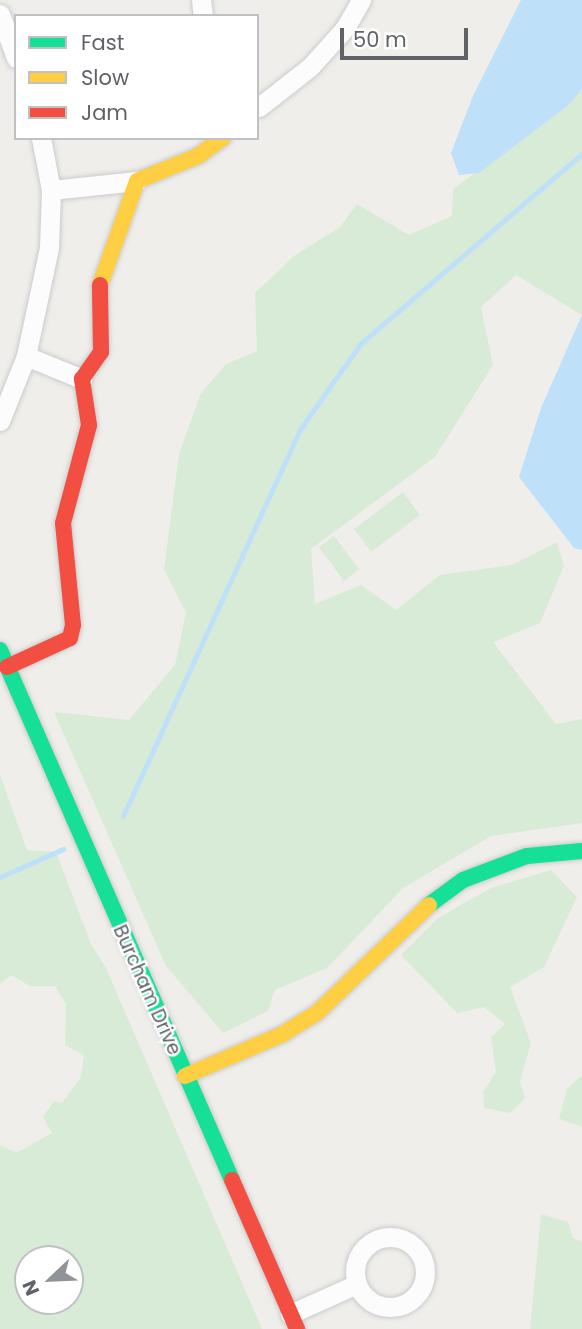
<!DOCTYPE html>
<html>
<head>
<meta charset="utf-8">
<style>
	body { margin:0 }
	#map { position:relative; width:582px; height:1329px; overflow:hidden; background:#efeeea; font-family:Poppins,sans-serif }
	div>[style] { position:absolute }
	.green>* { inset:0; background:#d8ebd6 }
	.water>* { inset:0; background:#bfe0f9 }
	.stream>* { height:5px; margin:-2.5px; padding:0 2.5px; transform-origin:2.5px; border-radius:2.5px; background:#bfe0f9 }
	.roads { filter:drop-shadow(0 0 2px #cbcccc) drop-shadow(0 0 2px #cbcccc) }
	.street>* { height:19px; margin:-9.5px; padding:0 9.5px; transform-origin:9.5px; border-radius:9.5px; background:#fdfcfc }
	.street>.ring { margin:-9.5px; padding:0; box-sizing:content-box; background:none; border:19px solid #fdfcfc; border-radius:50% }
	.fast>* { height:16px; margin:-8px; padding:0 8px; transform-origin:8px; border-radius:8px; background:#16e098 }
	.slow>* { height:16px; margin:-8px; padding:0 8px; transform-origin:8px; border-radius:8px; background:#ffcf43 }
	.jam>* { height:16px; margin:-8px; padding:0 8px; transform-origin:8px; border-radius:8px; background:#f24e42 }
	span { translate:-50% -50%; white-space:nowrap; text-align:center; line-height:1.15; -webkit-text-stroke:5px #fff; paint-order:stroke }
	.street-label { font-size:19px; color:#5f6368 }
	.legend { position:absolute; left:14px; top:14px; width:245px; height:126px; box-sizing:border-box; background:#fff; border:2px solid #bfc1c3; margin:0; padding:9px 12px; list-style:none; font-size:21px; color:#5f6368 }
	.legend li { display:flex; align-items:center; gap:14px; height:35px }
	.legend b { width:35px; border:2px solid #bfc1c3 }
	.north { position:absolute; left:14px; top:1245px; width:70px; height:70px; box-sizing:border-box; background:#fff; border:2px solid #bfc1c3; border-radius:50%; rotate:247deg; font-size:19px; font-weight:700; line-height:28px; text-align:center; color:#5f6368 }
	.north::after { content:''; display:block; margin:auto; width:24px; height:32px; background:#919496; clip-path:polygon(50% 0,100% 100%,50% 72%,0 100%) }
	.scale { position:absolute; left:340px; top:28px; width:128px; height:32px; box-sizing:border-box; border:4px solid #5f6368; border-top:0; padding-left:9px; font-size:21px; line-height:24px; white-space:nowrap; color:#5f6368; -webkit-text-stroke:5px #fff; paint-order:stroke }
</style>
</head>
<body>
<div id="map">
	<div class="green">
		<i style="clip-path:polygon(582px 89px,582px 315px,516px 275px,481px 307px,493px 365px,435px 457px,311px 549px,315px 604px,361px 585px,396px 610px,440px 575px,512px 565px,557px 542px,564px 566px,540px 623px,493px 642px,556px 724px,582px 719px,582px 823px,491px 836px,403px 888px,327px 968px,275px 990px,268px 1011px,223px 1033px,166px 966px,54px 712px,129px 720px,175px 665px,186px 613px,164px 569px,179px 454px,200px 395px,226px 364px,257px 351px,255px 293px,294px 256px,340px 227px,357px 204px,409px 235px,452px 216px,453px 189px,570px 104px)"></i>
		<i style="clip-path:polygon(403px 492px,420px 515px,371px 552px,354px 529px)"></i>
		<i style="clip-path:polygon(334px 536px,359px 569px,344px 581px,319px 547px)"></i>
		<i style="clip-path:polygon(evenodd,0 775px,27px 850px,56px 852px,91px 944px,106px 968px,262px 1329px,0 1329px,0 1145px,16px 1153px,52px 1133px,43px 1117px,54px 1101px,62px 1103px,81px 1077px,84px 1055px,65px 1045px,66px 1004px,55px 986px,30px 986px,11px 975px,0 984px,0 775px,28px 1259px,70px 1259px,70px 1301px,28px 1301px,28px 1259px)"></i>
		<i style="clip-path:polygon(551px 870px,577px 897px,544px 967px,510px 987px,531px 1043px,520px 1081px,525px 1098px,510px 1113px,484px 1108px,483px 1092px,496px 1072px,491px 1037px,505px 1024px,484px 1007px,457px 1013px,401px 955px,438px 918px,491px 888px)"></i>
		<i style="clip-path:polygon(582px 1075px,582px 1127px,559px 1119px,567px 1089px)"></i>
		<i style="clip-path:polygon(541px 1214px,568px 1222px,573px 1238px,582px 1242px,582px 1329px,530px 1329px)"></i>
	</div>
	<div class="water">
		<i style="clip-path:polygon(521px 0,582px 0,582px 89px,570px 104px,479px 173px,459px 175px,451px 153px,473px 96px)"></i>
		<i style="clip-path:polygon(582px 315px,582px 550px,574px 548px,519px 477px,541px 408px)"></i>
	</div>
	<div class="stream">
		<i style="left:123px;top:816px;width:427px;rotate:-65.4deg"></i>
		<i style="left:301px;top:428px;width:103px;rotate:-54.9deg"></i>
		<i style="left:360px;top:344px;width:292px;rotate:-40.6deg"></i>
		<i style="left:0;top:877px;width:69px;rotate:-24deg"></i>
	</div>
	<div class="roads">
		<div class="street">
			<i style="left:201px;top:0;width:16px;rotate:83deg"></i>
			<i style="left:0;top:14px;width:47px;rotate:70deg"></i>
			<i style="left:259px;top:107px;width:65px;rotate:-38.1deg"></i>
			<i style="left:310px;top:67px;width:52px;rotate:-48.1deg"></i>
			<i style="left:345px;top:28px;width:32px;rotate:-60deg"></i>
			<i style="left:51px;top:190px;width:86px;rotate:-6deg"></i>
			<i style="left:26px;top:356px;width:61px;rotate:22.3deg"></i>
			<i style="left:0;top:421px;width:70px;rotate:-68.2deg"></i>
			<i style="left:26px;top:356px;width:110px;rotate:-78deg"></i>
			<i style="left:49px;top:248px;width:58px;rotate:-88deg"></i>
			<i style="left:51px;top:190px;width:53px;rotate:-100.9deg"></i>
			<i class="ring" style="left:355px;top:1237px;width:51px;height:51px"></i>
			<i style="left:290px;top:1314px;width:73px;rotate:-24.1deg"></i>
		</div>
		<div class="fast">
			<i style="left:0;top:650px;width:579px;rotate:66.36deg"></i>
			<i style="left:429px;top:905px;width:42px;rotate:-36.3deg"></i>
			<i style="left:463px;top:880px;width:68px;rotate:-20.6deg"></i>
			<i style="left:527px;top:856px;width:55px;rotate:-5.2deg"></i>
		</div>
		<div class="slow">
			<i style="left:100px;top:285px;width:110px;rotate:-70.4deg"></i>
			<i style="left:137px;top:181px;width:66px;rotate:-22.3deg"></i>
			<i style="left:198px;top:156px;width:31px;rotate:-36deg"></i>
			<i style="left:185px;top:1076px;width:107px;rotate:-23.2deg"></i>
			<i style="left:283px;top:1034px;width:41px;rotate:-32.2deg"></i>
			<i style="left:318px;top:1012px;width:154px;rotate:-43.9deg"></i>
		</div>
		<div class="jam">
			<i style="left:7px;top:667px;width:69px;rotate:-24.7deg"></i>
			<i style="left:70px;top:638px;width:13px;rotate:-77deg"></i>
			<i style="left:73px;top:625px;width:102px;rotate:-95.6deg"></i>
			<i style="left:63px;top:523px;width:101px;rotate:-75.1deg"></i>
			<i style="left:89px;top:425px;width:47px;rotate:-98.7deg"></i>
			<i style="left:82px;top:379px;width:33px;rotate:-55deg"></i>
			<i style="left:101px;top:352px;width:67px;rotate:-90.9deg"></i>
			<i style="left:232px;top:1180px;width:163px;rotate:66.4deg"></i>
		</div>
	</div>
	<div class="street-label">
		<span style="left:147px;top:990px;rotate:66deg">Burcham Drive</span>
	</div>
	<ul class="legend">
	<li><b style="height:9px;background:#16e098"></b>Fast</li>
	<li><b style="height:9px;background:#ffcf43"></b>Slow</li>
	<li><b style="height:9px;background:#f24e42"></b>Jam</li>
	</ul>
	<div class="north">N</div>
	<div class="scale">50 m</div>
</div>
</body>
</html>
